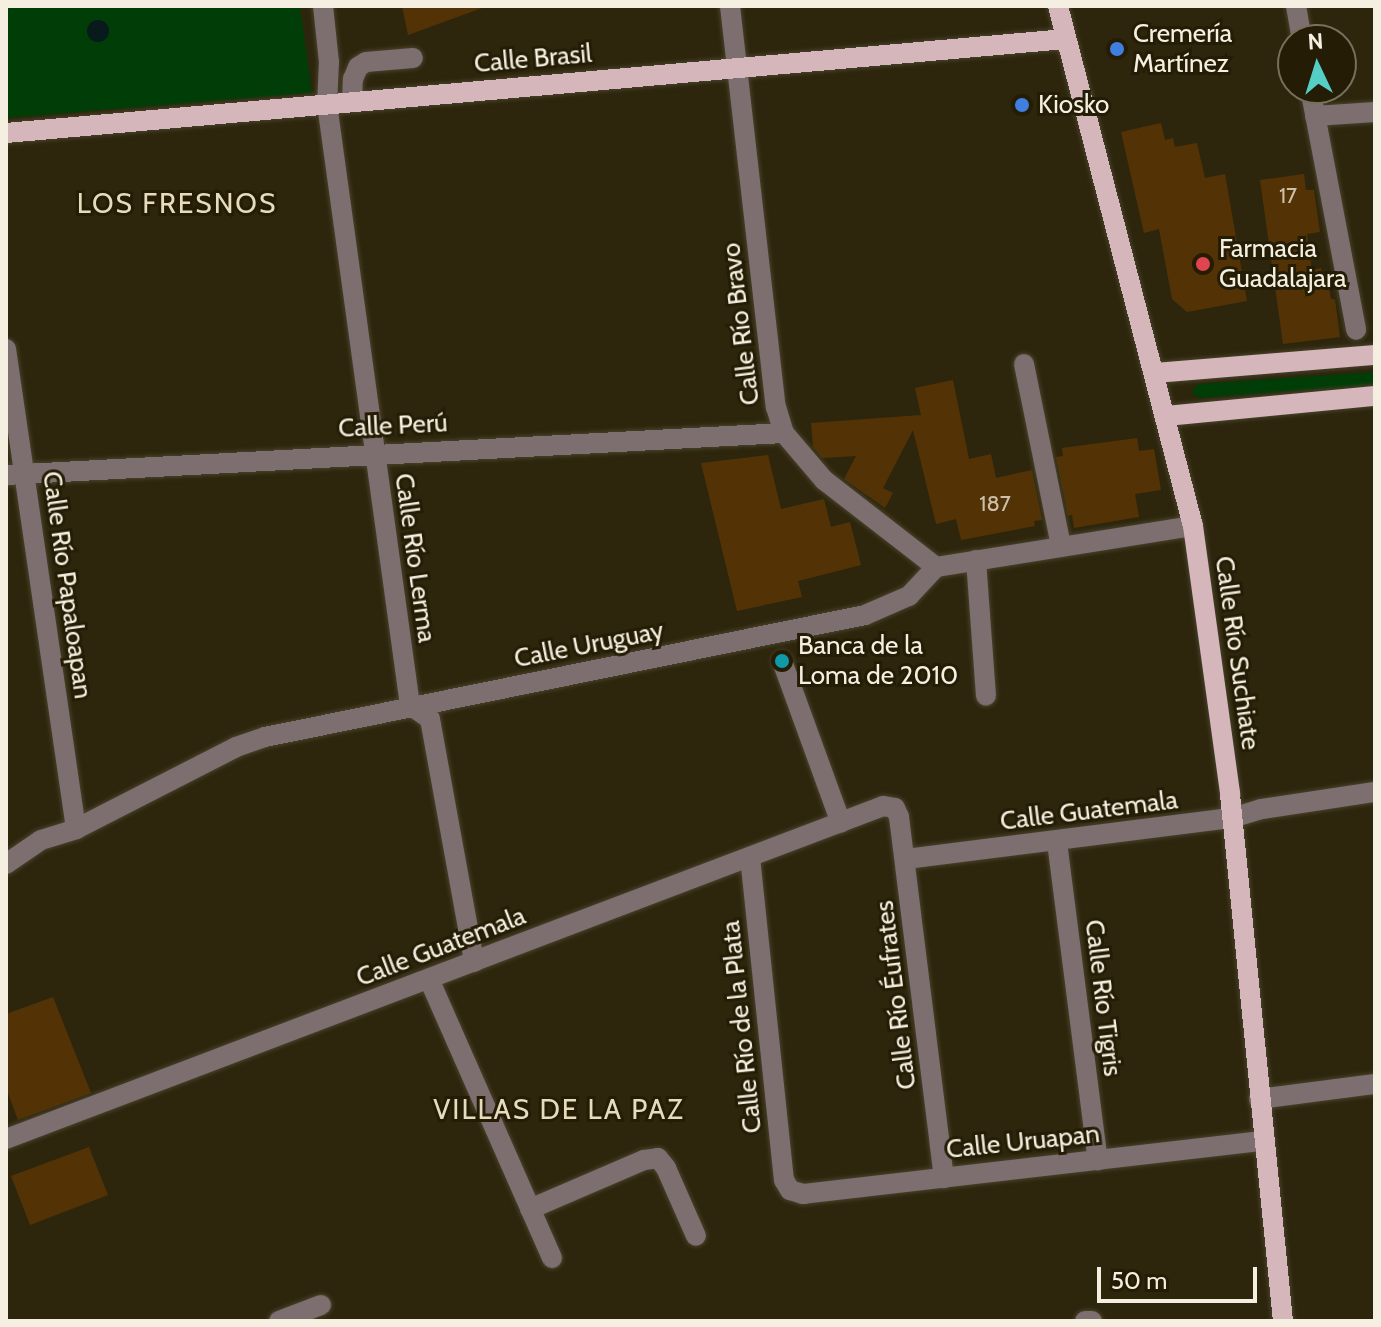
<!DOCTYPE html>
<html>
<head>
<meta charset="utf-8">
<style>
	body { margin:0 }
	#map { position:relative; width:1381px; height:1327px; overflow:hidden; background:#2d260d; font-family:Cabin,sans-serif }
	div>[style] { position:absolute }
	.green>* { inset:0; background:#003d07 }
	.water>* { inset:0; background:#081a1c }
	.round { border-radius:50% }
	.building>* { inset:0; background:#533306 }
	.roads { filter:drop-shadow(0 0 2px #49422b) drop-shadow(0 0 2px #49422b) }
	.minor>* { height:20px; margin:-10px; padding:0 10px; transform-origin:10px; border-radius:10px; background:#7d6e70 }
	.major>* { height:20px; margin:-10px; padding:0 10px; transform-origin:10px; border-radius:10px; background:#d4b6bb }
	.dots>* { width:22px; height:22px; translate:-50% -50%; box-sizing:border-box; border:4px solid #241c04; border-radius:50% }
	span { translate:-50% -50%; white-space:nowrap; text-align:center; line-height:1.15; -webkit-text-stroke:6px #241c04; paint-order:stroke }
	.number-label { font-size:22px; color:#ccc0aa }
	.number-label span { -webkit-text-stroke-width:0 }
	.poi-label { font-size:26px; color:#f4efe0 }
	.left { translate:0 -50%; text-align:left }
	.street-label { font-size:26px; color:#f4efe0 }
	.neighbourhood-label { font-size:28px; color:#e5dcbe; letter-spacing:2px }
	.frame { position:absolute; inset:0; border:8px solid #f4efe0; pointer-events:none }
	.north { position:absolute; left:1277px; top:24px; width:80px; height:80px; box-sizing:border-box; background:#241c04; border:2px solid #77705c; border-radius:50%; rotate:356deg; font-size:22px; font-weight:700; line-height:32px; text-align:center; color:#f4efe0 }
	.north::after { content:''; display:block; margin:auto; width:28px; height:36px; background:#55cec5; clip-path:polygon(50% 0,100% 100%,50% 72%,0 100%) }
	.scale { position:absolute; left:1097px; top:1267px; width:160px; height:36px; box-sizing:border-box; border:4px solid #f4efe0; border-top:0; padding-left:10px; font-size:24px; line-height:28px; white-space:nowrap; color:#f4efe0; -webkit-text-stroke:6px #241c04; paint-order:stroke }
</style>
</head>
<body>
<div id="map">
	<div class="green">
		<i style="clip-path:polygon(6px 6px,300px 6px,312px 93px,6px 118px)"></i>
		<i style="clip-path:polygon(1375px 372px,1375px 385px,1200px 398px,1191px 393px,1198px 384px)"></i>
	</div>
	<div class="water">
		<i class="round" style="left:87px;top:20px;width:22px;height:22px"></i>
	</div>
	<div class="building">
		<i style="clip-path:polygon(402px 6px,482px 6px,482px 8px,408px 35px)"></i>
		<i style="clip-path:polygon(1161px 123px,1165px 140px,1173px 138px,1175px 147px,1197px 143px,1205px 178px,1225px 174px,1247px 301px,1187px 312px,1172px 299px,1159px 229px,1144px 233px,1121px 132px)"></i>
		<i style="clip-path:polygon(1304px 174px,1306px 190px,1314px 190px,1320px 232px,1307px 234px,1312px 270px,1321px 268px,1324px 289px,1329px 288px,1331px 299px,1335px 299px,1340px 337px,1283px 344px,1260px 180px)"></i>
		<i style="clip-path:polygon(953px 380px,969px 459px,991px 454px,996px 478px,1032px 470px,1042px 520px,1034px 521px,1035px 526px,961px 540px,956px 519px,936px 524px,913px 430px,883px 488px,893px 493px,885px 508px,844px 479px,856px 456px,822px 458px,813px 447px,811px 423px,921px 415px,915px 388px)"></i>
		<i style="clip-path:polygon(1137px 438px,1139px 451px,1154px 449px,1161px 490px,1135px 494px,1139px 517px,1074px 528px,1072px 515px,1068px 516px,1056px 457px,1063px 456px,1062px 448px)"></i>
		<i style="clip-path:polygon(768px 455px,781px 509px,824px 499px,831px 527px,850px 522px,861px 565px,798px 581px,802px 597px,737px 611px,701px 463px)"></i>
		<i style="clip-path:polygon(53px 997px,91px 1093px,18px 1120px,6px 1088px,6px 1014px)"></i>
		<i style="clip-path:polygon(89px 1147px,108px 1195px,30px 1225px,11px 1176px)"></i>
	</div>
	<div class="roads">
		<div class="minor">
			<i style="left:323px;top:6px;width:56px;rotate:83.9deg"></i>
			<i style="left:329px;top:62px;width:42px;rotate:92.7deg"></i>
			<i style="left:327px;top:104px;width:607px;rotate:82.14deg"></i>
			<i style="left:410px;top:705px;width:24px;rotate:35deg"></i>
			<i style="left:430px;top:719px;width:247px;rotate:79.7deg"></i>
			<i style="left:730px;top:6px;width:404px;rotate:83.5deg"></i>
			<i style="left:776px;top:407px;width:27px;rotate:73deg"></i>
			<i style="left:784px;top:433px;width:62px;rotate:49.6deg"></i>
			<i style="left:824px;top:480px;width:142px;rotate:37.8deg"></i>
			<i style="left:1296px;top:6px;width:35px;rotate:80deg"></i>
			<i style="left:1310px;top:88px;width:246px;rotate:79.2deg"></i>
			<i style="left:352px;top:102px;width:23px;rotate:-88deg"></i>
			<i style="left:353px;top:79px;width:13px;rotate:-67deg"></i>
			<i style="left:358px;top:67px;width:9px;rotate:-32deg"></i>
			<i style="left:366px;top:62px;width:47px;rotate:-4.9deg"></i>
			<i style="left:1315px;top:116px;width:60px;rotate:-3.8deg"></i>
			<i style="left:6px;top:349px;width:485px;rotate:81.7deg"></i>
			<i style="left:1024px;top:364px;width:186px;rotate:78.5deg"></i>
			<i style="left:6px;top:475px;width:779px;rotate:-3.09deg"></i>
			<i style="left:976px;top:560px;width:136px;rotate:85.8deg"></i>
			<i style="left:782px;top:661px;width:172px;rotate:70deg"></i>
			<i style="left:1057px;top:842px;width:321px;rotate:82.7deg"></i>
			<i style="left:750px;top:857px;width:325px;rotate:84deg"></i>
			<i style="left:784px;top:1180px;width:12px;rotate:59deg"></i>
			<i style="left:790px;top:1190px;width:14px;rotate:17deg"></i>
			<i style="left:803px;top:1194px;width:463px;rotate:-6.6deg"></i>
			<i style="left:906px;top:859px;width:329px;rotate:-7.2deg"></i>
			<i style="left:1232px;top:818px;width:31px;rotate:-17deg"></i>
			<i style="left:1262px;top:809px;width:114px;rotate:-8.6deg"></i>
			<i style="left:6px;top:864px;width:42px;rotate:-34.4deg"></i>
			<i style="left:41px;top:840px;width:37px;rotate:-17deg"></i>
			<i style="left:76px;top:829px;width:180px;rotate:-27.1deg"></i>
			<i style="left:236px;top:747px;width:31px;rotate:-19deg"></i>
			<i style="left:265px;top:737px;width:612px;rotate:-11.49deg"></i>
			<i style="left:865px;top:615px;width:48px;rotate:-23.4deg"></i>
			<i style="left:909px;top:596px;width:40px;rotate:-47deg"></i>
			<i style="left:936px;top:567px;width:260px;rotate:-9.1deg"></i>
			<i style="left:429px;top:979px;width:305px;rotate:66.2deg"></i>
			<i style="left:1259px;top:1099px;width:117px;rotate:-7.4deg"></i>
			<i style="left:6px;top:1139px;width:938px;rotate:-20.79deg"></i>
			<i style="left:883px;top:806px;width:12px;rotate:9deg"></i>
			<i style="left:895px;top:808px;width:10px;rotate:66deg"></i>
			<i style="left:899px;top:817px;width:364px;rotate:82.9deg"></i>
			<i style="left:530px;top:1209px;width:124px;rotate:-23.3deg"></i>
			<i style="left:644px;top:1160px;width:14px;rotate:-8deg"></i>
			<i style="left:658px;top:1158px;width:13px;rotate:51deg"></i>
			<i style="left:666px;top:1168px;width:74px;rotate:66.2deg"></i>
			<i style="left:279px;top:1321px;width:45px;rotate:-20.9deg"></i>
			<i style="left:1085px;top:1321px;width:7px"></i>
		</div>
		<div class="major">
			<i style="left:1058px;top:6px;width:537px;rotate:75.45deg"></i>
			<i style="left:1193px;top:526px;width:271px;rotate:82.1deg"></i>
			<i style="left:1230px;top:794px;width:530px;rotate:84.26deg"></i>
			<i style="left:6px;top:133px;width:1063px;rotate:-5.07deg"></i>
			<i style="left:1155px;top:373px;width:221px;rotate:-4.7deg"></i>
			<i style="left:1166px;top:416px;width:210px;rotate:-5.5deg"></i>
		</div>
	</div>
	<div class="dots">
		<i style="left:1117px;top:49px;background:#3f7fe0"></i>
		<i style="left:1022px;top:105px;background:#3f7fe0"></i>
		<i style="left:1203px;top:264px;background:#e0444e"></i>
		<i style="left:782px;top:661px;background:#0f9aa8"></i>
	</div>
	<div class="number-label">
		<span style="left:1288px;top:196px">17</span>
		<span style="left:995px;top:504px">187</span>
	</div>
	<div class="poi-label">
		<span class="left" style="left:1133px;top:49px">Cremería<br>Martínez</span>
		<span class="left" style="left:1038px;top:105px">Kiosko</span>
		<span class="left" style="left:1219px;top:264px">Farmacia<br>Guadalajara</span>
		<span class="left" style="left:798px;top:661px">Banca de la<br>Loma de 2010</span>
	</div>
	<div class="street-label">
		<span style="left:533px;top:59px;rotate:-5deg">Calle Brasil</span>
		<span style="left:741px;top:324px;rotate:-97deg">Calle Río Bravo</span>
		<span style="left:393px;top:426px;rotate:-3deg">Calle Perú</span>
		<span style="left:415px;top:558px;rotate:82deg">Calle Río Lerma</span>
		<span style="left:67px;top:585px;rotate:82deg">Calle Río Papaloapan</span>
		<span style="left:589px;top:645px;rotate:-11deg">Calle Uruguay</span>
		<span style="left:1237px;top:653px;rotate:82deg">Calle Río Suchiate</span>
		<span style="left:1089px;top:811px;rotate:-7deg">Calle Guatemala</span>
		<span style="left:441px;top:947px;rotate:-21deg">Calle Guatemala</span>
		<span style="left:896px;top:995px;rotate:-97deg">Calle Río Éufrates</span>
		<span style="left:1103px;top:998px;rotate:83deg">Calle Río Tigris</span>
		<span style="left:742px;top:1027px;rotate:-96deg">Calle Río de la Plata</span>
		<span style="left:1023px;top:1142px;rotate:-6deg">Calle Uruapan</span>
	</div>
	<div class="neighbourhood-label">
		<span style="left:177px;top:203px">LOS FRESNOS</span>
		<span style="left:559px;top:1109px">VILLAS DE LA PAZ</span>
	</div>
	<div class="frame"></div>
	<div class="north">N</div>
	<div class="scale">50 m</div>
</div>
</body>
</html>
